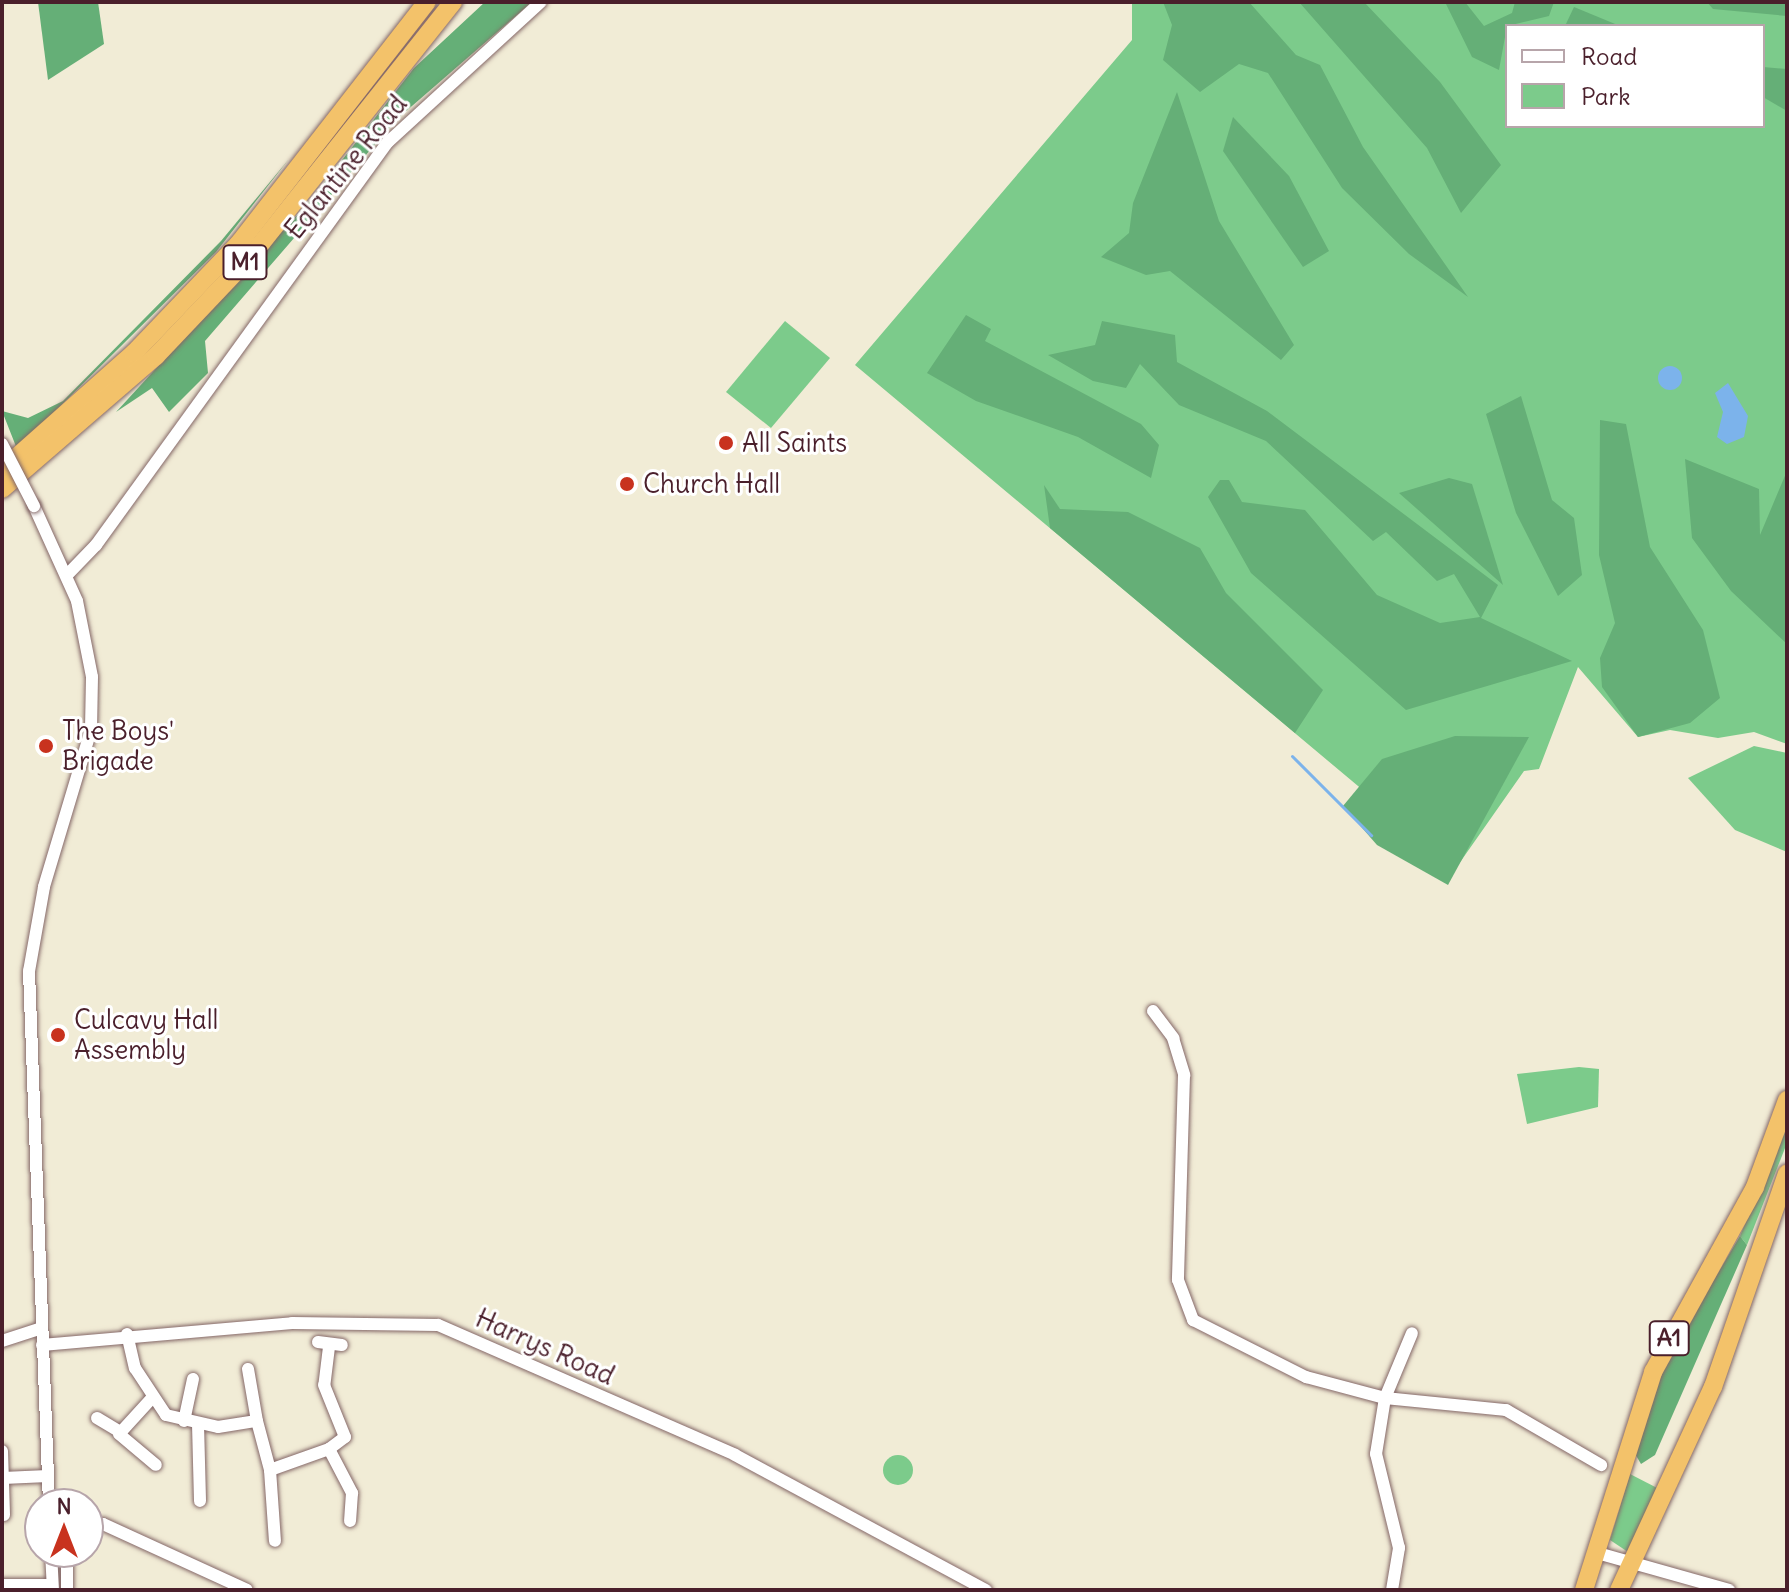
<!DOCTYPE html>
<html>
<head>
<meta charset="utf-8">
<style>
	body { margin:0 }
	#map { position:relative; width:1789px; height:1592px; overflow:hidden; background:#f1ecd6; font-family:Delius,sans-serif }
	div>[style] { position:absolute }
	.green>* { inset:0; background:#7ccb8b }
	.round { border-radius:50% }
	.forest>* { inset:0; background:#65af77 }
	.water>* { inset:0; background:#7cb3eb }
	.stream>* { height:3px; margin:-1.5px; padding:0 1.5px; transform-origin:1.5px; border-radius:1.5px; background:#7cb3eb }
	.roads { filter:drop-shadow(0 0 2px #846767) drop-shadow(0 0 2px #846767) }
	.minor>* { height:12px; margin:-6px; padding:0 6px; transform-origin:6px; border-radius:6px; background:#fff }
	.highway>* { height:18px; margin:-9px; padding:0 9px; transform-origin:9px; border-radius:9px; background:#f3c26a }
	.bridges { filter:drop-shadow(0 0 2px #846767) drop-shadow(0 0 2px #846767) }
	.minor-bridge>* { height:12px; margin:-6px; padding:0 6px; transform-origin:6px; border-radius:6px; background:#fff }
	.dots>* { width:22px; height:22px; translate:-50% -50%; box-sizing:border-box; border:4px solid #fff; border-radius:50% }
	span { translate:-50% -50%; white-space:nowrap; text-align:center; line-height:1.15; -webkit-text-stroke:6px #fff; paint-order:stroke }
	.shield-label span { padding:2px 6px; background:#fff; border:2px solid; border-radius:6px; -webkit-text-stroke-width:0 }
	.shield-label { font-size:24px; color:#4a1f2b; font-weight:700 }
	.street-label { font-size:26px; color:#4a1f2b }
	.poi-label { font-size:26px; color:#4a1f2b }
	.left { translate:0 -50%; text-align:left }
	.frame { position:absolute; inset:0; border:4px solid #4a1f2b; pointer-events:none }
	.legend { position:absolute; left:1505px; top:24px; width:260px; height:104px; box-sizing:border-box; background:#fff; border:2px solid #b7a5aa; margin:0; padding:10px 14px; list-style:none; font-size:24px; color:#4a1f2b }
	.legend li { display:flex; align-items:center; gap:16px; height:40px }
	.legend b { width:40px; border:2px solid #b7a5aa }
	.north { position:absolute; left:24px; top:1488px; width:80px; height:80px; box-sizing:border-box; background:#fff; border:2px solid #b7a5aa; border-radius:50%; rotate:0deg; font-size:22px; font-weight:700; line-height:32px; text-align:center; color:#4a1f2b }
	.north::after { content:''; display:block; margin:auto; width:28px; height:36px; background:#c8321e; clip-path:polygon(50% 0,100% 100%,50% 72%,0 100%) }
</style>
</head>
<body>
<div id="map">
	<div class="green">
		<i style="clip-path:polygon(evenodd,1132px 2px,1787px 2px,1787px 744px,1754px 732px,1718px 738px,1670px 730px,1638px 737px,1578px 667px,1539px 769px,1524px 771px,1456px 868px,855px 365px,1132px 40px,1132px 2px,1507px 26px,1763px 26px,1763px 126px,1507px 126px,1507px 26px)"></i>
		<i style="clip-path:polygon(785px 321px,830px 358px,771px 428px,726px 392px)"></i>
		<i style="clip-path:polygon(1754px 746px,1787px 753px,1787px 852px,1735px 830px,1688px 778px)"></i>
		<i style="clip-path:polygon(1579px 1067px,1599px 1069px,1598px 1107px,1527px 1124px,1517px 1074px)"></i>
		<i style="clip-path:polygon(1787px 1123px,1787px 1143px,1747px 1245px,1740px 1236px)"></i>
		<i class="round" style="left:883px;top:1455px;width:30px;height:30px"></i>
		<i style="clip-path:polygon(1630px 1474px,1663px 1491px,1628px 1552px,1610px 1540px)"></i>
	</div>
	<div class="forest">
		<i style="clip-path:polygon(38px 2px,98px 2px,104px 44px,48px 80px)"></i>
		<i style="clip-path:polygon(485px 2px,532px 2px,397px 119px,205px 341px,208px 373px,169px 412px,152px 388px,116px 412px,310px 201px,414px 68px)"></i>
		<i style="clip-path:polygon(1163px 2px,1249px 2px,1296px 55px,1320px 65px,1363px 147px,1468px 297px,1409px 254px,1342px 188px,1268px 73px,1239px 64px,1200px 92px,1163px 60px,1172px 25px)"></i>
		<i style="clip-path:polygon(1299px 2px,1364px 2px,1440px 82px,1501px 165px,1461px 213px,1427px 148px)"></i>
		<i style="clip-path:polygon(1445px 2px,1465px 2px,1484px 26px,1512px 13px,1515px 2px,1554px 2px,1549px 16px,1507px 26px,1499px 70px,1472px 57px)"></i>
		<i style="clip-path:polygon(1707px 2px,1787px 2px,1787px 16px,1713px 9px)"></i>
		<i style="clip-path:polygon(1574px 7px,1620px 26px,1565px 26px)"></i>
		<i style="clip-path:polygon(1763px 67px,1787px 69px,1787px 111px,1763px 97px)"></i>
		<i style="clip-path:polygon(1177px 92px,1219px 221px,1294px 345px,1281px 360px,1170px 271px,1146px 275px,1101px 257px,1129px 233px,1133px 203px)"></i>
		<i style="clip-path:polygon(1233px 117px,1289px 176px,1329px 251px,1303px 267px,1223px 151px)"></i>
		<i style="clip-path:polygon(289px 159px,216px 252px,17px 449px,2px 411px,28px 418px,63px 401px,221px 241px)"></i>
		<i style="clip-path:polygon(966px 315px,991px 329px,985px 341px,1141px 424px,1159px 445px,1151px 478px,1078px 437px,976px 401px,927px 373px)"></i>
		<i style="clip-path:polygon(1102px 321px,1175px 335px,1177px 362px,1267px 411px,1498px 585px,1481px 618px,1572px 661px,1406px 710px,1251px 573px,1208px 497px,1220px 480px,1229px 480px,1242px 502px,1305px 510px,1377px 595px,1440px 623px,1480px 617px,1454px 574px,1437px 581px,1386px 532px,1373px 541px,1266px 441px,1179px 405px,1140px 364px,1126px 388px,1093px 381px,1048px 355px,1095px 345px)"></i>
		<i style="clip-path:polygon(1521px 396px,1552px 500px,1574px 518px,1582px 575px,1558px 596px,1516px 513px,1486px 414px)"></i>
		<i style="clip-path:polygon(1600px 420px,1626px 424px,1650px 547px,1703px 630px,1720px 698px,1690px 723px,1638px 737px,1602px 687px,1600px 658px,1615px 623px,1599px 555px)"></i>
		<i style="clip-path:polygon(1685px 459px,1759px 489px,1760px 535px,1787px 471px,1787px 644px,1731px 591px,1692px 538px)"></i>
		<i style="clip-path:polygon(1449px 478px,1472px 484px,1503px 585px,1399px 493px)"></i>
		<i style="clip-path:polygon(1044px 485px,1060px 509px,1128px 512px,1200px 548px,1226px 593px,1323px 690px,1295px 733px,1050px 528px)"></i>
		<i style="clip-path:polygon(1455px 736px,1529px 737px,1448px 885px,1377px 845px,1343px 806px,1382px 759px)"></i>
		<i style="clip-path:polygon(1740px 1236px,1747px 1245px,1655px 1455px,1641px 1464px,1634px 1452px,1658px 1374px)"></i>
	</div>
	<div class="water">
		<i class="round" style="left:1658px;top:366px;width:24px;height:24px"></i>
		<i style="clip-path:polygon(1728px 383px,1748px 416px,1744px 437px,1727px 444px,1717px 437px,1723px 412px,1715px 393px)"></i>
	</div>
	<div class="stream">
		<i style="left:1292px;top:756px;width:112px;rotate:45deg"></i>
	</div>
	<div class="roads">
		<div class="minor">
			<i style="left:34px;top:506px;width:104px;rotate:65.6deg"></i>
			<i style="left:77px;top:601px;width:77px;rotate:78.8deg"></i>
			<i style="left:92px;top:677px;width:53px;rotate:91.1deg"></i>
			<i style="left:91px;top:730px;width:164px;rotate:106.7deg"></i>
			<i style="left:44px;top:887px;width:85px;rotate:100.1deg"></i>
			<i style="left:29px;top:971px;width:533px;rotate:87.85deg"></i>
			<i style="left:67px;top:575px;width:42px;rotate:-46deg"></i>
			<i style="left:96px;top:545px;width:498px;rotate:-54.1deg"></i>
			<i style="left:388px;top:142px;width:207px;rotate:-42.5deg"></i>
			<i style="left:1153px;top:1011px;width:34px;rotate:53deg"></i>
			<i style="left:1173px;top:1038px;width:39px;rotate:73deg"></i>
			<i style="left:1184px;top:1075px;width:205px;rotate:91.7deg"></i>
			<i style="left:1178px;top:1280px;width:43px;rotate:69.4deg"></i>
			<i style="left:1193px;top:1320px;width:127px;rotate:26.8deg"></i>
			<i style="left:1306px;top:1377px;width:82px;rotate:14.9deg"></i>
			<i style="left:1385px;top:1398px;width:122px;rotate:5.7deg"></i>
			<i style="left:1506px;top:1410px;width:110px;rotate:30.1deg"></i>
			<i style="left:127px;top:1334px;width:35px;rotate:77deg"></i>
			<i style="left:135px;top:1368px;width:56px;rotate:56.6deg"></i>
			<i style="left:166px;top:1415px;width:53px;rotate:13deg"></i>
			<i style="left:218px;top:1427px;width:39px;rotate:-9deg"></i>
			<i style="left:257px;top:1421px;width:51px;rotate:75.1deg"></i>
			<i style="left:270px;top:1470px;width:63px;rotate:-19.6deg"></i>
			<i style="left:329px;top:1449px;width:50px;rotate:62.4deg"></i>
			<i style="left:352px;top:1493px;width:28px;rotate:94deg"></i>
			<i style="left:2px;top:1341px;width:42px;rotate:-18deg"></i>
			<i style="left:318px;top:1342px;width:24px;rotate:7deg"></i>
			<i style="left:42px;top:1345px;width:251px;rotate:-5deg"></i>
			<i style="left:292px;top:1323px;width:146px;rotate:0.8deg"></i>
			<i style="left:438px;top:1325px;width:324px;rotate:23.6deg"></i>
			<i style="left:735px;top:1455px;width:285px;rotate:28.3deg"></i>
			<i style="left:329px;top:1347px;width:38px;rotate:97deg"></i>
			<i style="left:324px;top:1385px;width:56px;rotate:68deg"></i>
			<i style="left:345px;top:1437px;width:20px;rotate:143deg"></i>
			<i style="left:248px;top:1369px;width:53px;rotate:80.2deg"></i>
			<i style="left:151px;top:1399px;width:47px;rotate:132.4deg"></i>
			<i style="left:119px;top:1434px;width:48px;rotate:40deg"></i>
			<i style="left:97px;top:1418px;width:26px;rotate:31deg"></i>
			<i style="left:184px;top:1421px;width:43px;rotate:-77.9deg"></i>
			<i style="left:198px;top:1424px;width:77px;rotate:88.5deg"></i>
			<i style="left:2px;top:1451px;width:64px;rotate:88.2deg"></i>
			<i style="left:270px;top:1470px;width:71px;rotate:86deg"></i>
			<i style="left:3px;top:1478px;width:45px;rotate:-2.5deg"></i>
			<i style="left:88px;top:1525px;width:15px;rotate:-4deg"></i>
			<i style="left:103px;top:1524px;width:158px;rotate:24.6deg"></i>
			<i style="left:51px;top:1552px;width:38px;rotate:87deg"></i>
			<i style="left:67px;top:1552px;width:38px;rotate:90deg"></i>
			<i style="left:1601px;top:1554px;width:133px;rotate:15.7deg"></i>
			<i style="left:2px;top:1585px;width:50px"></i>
			<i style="left:1392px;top:1590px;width:43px;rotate:-80.5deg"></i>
			<i style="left:1399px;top:1548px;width:97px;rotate:-103.7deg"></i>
			<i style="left:1376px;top:1454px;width:57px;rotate:-80.9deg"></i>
			<i style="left:1385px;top:1398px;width:70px;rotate:-67.4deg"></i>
		</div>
		<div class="highway">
			<i style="left:2px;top:470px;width:176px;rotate:-41.6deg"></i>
			<i style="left:134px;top:353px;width:153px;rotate:-46.3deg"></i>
			<i style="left:240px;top:242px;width:304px;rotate:-52.1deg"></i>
			<i style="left:2px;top:489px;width:203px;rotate:-40.8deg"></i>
			<i style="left:156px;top:356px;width:138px;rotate:-46.5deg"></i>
			<i style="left:251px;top:256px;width:325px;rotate:-51.5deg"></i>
			<i style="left:1584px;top:1590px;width:229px;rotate:-72.4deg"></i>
			<i style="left:1653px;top:1372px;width:211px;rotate:-61.1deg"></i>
			<i style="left:1755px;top:1187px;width:93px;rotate:-69.8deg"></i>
			<i style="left:1619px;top:1590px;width:224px;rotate:-65.2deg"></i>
			<i style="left:1713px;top:1387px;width:226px;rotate:-70.9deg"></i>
		</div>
	</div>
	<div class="bridges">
		<div class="minor-bridge">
			<i style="left:2px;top:444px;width:70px;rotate:62.7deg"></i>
		</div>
	</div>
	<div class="dots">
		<i style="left:726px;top:443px;background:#c8321e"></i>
		<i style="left:627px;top:484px;background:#c8321e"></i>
		<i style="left:46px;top:746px;background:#c8321e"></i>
		<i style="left:58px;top:1035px;background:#c8321e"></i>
	</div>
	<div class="shield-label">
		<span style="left:245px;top:262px">M1</span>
		<span style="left:1669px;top:1338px">A1</span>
	</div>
	<div class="street-label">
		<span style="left:346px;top:167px;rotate:-51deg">Eglantine Road</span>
		<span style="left:545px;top:1347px;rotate:24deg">Harrys Road</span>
	</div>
	<div class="poi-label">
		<span class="left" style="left:742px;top:443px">All Saints</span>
		<span class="left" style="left:643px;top:484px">Church Hall</span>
		<span class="left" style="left:62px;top:746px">The Boys'<br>Brigade</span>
		<span class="left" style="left:74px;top:1035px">Culcavy Hall<br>Assembly</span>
	</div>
	<div class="frame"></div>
	<ul class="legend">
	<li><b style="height:10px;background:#fff"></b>Road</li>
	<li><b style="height:22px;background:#7ccb8b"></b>Park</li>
	</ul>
	<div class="north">N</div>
</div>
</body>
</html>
